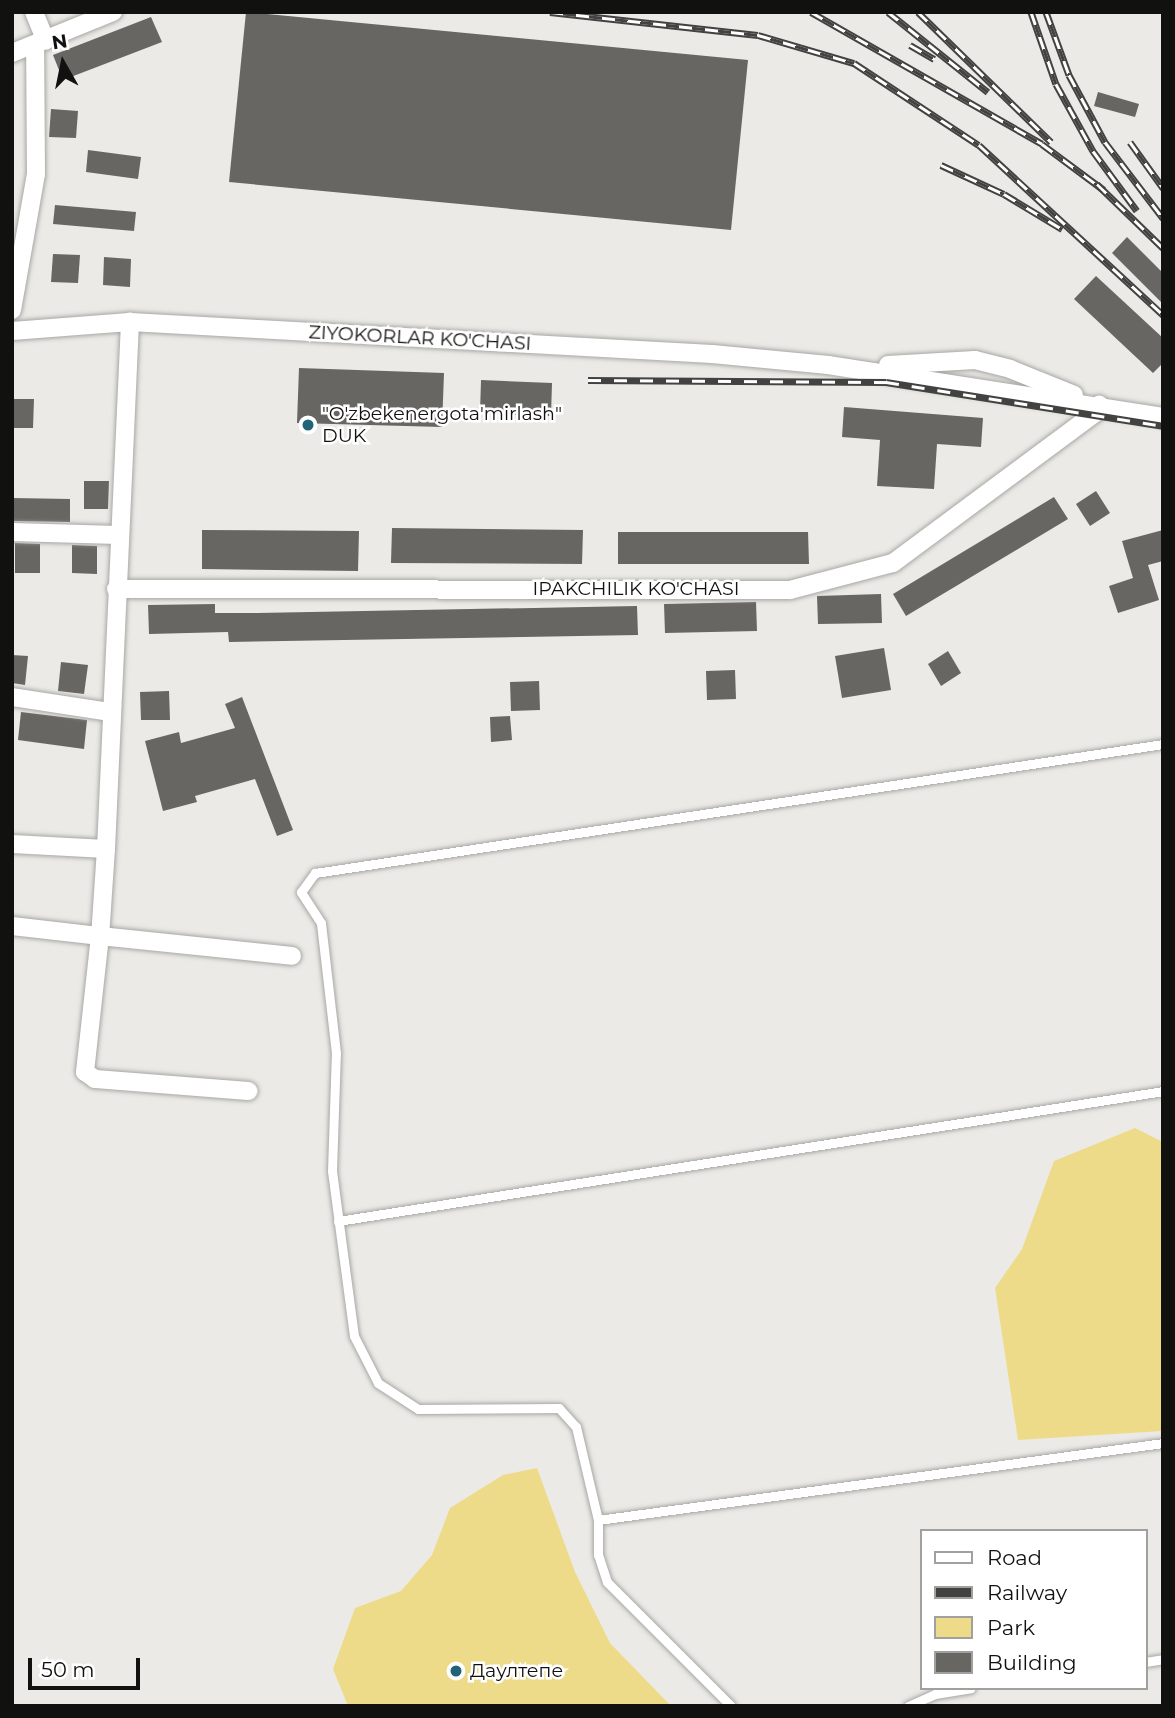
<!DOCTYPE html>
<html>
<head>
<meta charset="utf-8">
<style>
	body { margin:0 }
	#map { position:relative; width:1175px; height:1718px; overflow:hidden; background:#ebeae6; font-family:Montserrat,sans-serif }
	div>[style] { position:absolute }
	.green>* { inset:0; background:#eedb8a }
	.building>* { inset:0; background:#676663 }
	.roads { filter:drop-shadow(0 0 2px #a8a7a4) drop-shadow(0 0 2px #a8a7a4) }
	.service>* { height:9px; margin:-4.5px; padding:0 4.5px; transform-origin:4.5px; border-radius:4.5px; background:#fff }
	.minor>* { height:18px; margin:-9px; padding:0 9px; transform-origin:9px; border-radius:9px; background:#fff }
	.rail>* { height:7px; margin-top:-3.5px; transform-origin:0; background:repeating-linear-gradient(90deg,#fff 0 13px,#424240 0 26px); box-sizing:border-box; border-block:2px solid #424240 }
	.dots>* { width:19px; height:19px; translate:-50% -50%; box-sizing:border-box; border:4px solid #fff; border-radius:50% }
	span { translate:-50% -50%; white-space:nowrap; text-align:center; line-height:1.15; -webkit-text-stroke:5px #fff; paint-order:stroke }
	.street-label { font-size:19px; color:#111110 }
	.poi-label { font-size:19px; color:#111110 }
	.left { translate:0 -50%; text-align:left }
	.frame { position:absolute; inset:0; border:14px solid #111110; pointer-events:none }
	.legend { position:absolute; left:920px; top:1529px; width:228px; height:161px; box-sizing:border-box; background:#fff; border:2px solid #a0a09f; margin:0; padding:9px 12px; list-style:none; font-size:21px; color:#111110 }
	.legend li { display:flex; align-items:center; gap:14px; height:35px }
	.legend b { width:35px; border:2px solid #a0a09f }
	.north { position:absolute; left:28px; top:28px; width:70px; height:70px; -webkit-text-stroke:5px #fff; paint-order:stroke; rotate:351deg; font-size:19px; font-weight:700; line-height:28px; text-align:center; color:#111110 }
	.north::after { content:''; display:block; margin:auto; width:24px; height:32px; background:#111110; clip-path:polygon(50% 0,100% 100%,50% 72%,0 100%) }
	.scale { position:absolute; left:28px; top:1658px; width:112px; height:32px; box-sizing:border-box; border:4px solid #111110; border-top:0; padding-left:9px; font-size:21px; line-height:24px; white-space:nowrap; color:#111110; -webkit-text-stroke:5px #fff; paint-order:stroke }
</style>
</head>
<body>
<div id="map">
	<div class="green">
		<i style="clip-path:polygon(1135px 1128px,1163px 1142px,1163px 1431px,1018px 1440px,995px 1288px,1022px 1249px,1054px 1161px)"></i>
		<i style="clip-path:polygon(537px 1468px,575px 1572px,610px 1643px,671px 1706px,348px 1706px,333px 1669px,355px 1608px,401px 1591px,432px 1555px,450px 1508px,503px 1475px)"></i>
	</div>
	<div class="building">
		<i style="clip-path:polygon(246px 12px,748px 60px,731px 230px,229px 182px)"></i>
		<i style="clip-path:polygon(151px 17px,162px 42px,63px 80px,53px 55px)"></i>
		<i style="clip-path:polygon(1098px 92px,1139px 104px,1135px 117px,1094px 106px)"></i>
		<i style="clip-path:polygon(51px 109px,78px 111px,76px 138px,49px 137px)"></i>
		<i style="clip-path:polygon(88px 150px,141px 157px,138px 179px,86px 172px)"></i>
		<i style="clip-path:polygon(55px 205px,136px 212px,134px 231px,53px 224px)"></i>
		<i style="clip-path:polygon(1127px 237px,1163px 273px,1163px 304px,1112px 253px)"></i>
		<i style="clip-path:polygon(53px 254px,80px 255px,78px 283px,51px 282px)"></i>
		<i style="clip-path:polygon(104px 257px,131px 259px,130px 287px,103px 285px)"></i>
		<i style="clip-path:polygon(1096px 276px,1163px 338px,1163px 363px,1153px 373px,1074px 299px)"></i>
		<i style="clip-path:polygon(299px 368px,444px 373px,442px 427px,297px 423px)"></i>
		<i style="clip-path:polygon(481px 380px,552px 383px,551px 416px,480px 413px)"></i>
		<i style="clip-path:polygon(12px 399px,34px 399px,33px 428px,12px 428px)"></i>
		<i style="clip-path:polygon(844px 407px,983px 418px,981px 447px,937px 444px,934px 489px,877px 486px,880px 440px,842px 437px)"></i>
		<i style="clip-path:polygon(84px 481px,109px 481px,108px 509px,84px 509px)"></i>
		<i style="clip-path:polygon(1096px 491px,1110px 513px,1090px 526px,1076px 504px)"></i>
		<i style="clip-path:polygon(1054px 497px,1068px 519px,906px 616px,893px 594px)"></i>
		<i style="clip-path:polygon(12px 498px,70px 499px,70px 522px,12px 521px)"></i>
		<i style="clip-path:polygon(392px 528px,583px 530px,582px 564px,391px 563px)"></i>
		<i style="clip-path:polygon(202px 530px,359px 531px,358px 571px,202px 569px)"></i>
		<i style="clip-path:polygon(1163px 530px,1163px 561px,1148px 565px,1159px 600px,1118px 613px,1109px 586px,1133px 578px,1122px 541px)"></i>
		<i style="clip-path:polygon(618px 532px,808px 532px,809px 564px,618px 564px)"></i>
		<i style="clip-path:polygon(15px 543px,40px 544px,40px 573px,15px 573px)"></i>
		<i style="clip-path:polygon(72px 545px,97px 546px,97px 574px,72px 573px)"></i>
		<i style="clip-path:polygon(881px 594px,882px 623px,818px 624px,817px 596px)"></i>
		<i style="clip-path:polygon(756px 602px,757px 631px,665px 633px,664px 604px)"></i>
		<i style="clip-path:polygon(215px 604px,215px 613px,257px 613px,637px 606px,638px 635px,229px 642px,228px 632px,149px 634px,148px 605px)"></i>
		<i style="clip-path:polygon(884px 648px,891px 690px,842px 698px,835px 656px)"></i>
		<i style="clip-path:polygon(948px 651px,961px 673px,941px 686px,928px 664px)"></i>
		<i style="clip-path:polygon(12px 655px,28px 656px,25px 685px,12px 683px)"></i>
		<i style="clip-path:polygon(61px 662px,88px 665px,84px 694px,58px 691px)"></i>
		<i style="clip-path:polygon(735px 670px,736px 699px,707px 700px,706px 671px)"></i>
		<i style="clip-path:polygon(539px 681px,540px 710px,511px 711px,510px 682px)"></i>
		<i style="clip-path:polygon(169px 691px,170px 720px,141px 720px,140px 692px)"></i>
		<i style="clip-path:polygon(242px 697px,293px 830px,277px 836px,255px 779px,195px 796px,197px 802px,163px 811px,145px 741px,179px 732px,181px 743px,235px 728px,225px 704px)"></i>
		<i style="clip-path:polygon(21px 712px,87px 720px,84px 749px,18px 740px)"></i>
		<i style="clip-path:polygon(510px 716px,512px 740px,491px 742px,490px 717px)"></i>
	</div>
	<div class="roads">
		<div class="service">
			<i style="left:338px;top:1221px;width:835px;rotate:-8.95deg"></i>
			<i style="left:598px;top:1520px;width:570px;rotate:-7.76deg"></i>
			<i style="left:1145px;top:1662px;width:18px;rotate:-9deg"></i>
			<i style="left:731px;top:1706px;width:175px;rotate:-135deg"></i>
			<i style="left:607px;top:1582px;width:28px;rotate:-108deg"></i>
			<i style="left:598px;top:1555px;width:35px;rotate:-90deg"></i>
			<i style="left:598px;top:1520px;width:96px;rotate:-103.3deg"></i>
			<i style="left:576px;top:1427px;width:25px;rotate:-132deg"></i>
			<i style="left:559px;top:1408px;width:141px;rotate:179.6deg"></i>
			<i style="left:418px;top:1409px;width:48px;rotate:-147deg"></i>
			<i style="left:378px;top:1383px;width:53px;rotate:-117.1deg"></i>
			<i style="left:354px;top:1336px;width:166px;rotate:-97.6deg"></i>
			<i style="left:332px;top:1171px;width:118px;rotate:-88.1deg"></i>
			<i style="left:336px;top:1053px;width:131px;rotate:-96.6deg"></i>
			<i style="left:321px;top:923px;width:37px;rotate:-123deg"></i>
			<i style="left:301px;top:892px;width:24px;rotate:-54deg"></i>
			<i style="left:315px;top:873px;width:858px;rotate:-8.65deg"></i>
			<i style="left:908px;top:1706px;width:30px;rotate:-24deg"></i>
			<i style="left:935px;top:1694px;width:36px;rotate:-9deg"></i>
		</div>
		<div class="minor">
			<i style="left:34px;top:12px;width:31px;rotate:68deg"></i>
			<i style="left:12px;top:53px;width:109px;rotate:-22.1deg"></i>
			<i style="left:12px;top:310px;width:138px;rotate:-80deg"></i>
			<i style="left:36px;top:174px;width:129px;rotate:-90.4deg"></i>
			<i style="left:12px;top:331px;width:118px;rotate:-4.4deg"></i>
			<i style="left:130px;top:322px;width:583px;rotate:3.15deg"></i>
			<i style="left:712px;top:354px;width:117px;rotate:5.4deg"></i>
			<i style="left:828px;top:365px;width:339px;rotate:8.8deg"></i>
			<i style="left:888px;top:365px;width:87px;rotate:-3.3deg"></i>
			<i style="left:975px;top:360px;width:36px;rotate:14deg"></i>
			<i style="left:1010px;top:369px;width:69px;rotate:22.1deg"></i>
			<i style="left:12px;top:532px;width:106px;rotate:1.6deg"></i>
			<i style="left:116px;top:589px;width:674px;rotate:0.09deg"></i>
			<i style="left:790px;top:590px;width:106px;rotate:-14.7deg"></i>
			<i style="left:893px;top:563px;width:253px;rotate:-36.6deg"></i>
			<i style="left:1096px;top:412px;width:8px;rotate:-67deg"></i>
			<i style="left:12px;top:697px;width:99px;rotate:8.7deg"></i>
			<i style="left:12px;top:844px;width:94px;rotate:3deg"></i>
			<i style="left:106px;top:849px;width:528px;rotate:-87.39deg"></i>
			<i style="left:106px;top:849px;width:87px;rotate:93.9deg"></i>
			<i style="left:100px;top:936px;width:193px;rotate:5.9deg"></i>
			<i style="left:12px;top:926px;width:89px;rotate:6.5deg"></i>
			<i style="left:100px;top:936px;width:137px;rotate:96.3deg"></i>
			<i style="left:85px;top:1072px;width:12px;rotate:35deg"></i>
			<i style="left:95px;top:1079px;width:154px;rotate:4.5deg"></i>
		</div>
	</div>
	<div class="rail">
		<i style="left:550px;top:12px;width:209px;rotate:6.3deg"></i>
		<i style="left:758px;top:35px;width:100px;rotate:16.3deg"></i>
		<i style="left:854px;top:63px;width:149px;rotate:33.3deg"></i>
		<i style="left:979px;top:145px;width:251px;rotate:42.7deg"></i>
		<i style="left:811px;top:12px;width:266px;rotate:29.7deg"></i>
		<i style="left:1042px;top:144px;width:77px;rotate:36.6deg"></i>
		<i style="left:888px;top:12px;width:128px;rotate:38.7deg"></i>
		<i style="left:918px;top:12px;width:186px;rotate:44.3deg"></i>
		<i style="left:1031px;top:12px;width:76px;rotate:70.9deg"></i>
		<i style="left:1056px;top:84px;width:77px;rotate:61.1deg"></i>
		<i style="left:1093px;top:151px;width:74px;rotate:53.7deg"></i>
		<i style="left:1046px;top:12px;width:67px;rotate:69.9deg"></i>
		<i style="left:1069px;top:75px;width:76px;rotate:61.8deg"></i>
		<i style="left:1105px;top:142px;width:96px;rotate:52.7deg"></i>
		<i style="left:910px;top:45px;width:28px;rotate:30deg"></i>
		<i style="left:1130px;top:142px;width:57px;rotate:54.3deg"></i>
		<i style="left:941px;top:165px;width:69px;rotate:24.7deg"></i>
		<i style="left:1004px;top:194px;width:68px;rotate:31.1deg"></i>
		<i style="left:1097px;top:184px;width:92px;rotate:44.1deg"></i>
		<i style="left:588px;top:380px;width:298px;rotate:0.4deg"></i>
		<i style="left:886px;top:382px;width:280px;rotate:9deg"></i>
	</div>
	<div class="dots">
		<i style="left:308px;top:425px;background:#226477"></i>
		<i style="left:456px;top:1671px;background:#226477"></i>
	</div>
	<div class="street-label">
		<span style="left:420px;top:338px;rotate:3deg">ZIYOKORLAR KO'CHASI</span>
		<span style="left:636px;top:589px">IPAKCHILIK KO'CHASI</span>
	</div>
	<div class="poi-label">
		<span class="left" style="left:322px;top:425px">"O'zbekenergota'mirlash"<br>DUK</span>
		<span class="left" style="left:470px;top:1671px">Даултепе</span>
	</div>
	<div class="frame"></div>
	<ul class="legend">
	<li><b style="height:9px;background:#fff"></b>Road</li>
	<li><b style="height:9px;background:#424240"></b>Railway</li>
	<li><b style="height:19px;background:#eedb8a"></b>Park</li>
	<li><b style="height:19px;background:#676663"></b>Building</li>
	</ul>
	<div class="north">N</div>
	<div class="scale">50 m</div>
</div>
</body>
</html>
